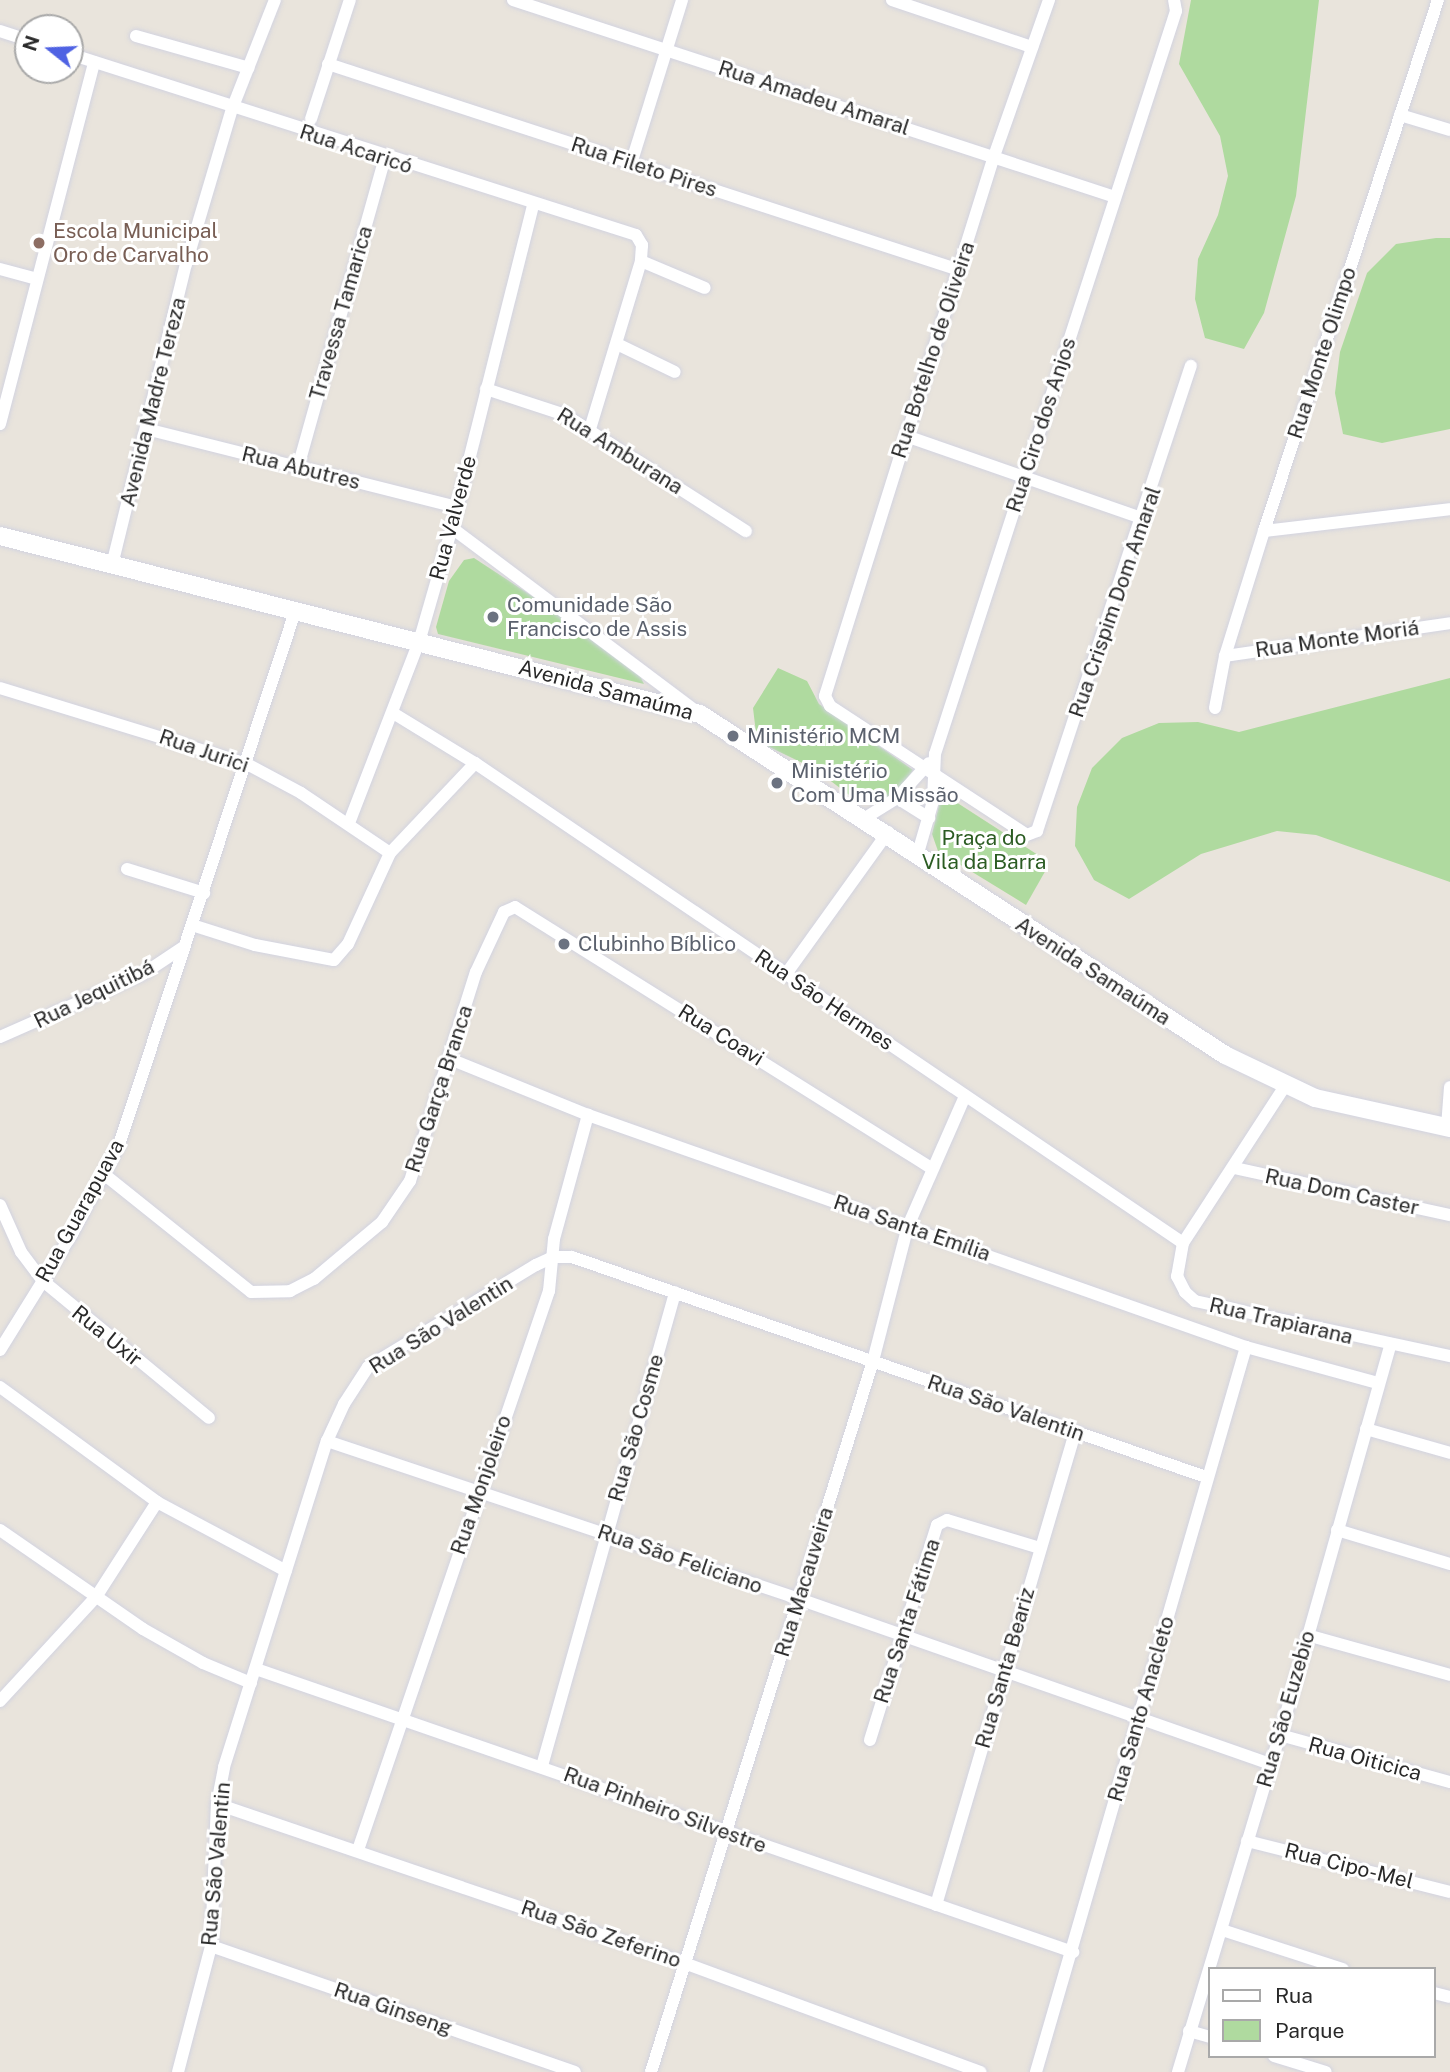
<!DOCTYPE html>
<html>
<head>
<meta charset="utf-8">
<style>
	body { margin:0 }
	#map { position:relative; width:1450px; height:2072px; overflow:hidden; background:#e9e4dc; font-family:"Public Sans",sans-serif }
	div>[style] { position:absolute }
	.green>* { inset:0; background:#afda9f }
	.roads { filter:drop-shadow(0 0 2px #d2d3e0) drop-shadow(0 0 2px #d2d3e0) }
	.street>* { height:12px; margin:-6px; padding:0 6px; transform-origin:6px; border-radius:6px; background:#fff }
	.secondary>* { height:18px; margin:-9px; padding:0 9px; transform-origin:9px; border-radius:9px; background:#fff }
	.dots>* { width:19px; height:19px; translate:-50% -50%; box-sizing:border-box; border:4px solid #fff; border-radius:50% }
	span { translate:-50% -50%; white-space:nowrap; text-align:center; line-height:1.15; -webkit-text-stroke:6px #fff; paint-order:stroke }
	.street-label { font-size:21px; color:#292929 }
	.education-label { font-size:21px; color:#785e54 }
	.left { translate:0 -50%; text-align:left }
	.worship-label { font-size:21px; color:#5b616d }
	.park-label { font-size:21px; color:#2b5c22 }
	.legend { position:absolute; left:1208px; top:1967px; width:228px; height:91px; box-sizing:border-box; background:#fff; border:2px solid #a9a9a9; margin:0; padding:9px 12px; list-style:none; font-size:21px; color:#292929 }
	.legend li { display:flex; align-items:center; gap:14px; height:35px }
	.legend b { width:35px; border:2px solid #a9a9a9 }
	.north { position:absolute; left:14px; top:14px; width:70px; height:70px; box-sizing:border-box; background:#fff; border:2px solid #a9a9a9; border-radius:50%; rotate:288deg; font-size:19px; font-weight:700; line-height:28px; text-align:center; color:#292929 }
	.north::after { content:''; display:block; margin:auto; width:24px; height:32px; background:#4f62e3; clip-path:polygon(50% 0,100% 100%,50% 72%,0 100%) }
</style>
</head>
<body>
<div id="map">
	<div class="green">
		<i style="clip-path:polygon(1191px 0,1319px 0,1296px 196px,1264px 313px,1244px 349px,1205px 338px,1195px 299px,1198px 259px,1218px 215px,1228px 176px,1220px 136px,1179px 64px)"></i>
		<i style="clip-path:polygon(1436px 238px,1450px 238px,1450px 429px,1382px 443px,1343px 434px,1335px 393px,1340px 352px,1367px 273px,1396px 244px)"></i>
		<i style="clip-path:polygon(474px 558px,599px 640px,639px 674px,644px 684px,438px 634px,436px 627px,449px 581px,464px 560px)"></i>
		<i style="clip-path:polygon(778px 668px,807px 681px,819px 704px,913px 770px,898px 791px,884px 801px,869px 805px,857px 801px,815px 769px,763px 744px,756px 733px,753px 708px)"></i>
		<i style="clip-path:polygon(1450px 678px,1450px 882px,1316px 835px,1277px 831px,1201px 854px,1129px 899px,1094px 880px,1075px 846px,1077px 807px,1092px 768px,1122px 738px,1159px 723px,1198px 722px,1239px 732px)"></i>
		<i style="clip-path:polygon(942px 793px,1038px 855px,1047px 868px,1026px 905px,938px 851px,932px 834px)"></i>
	</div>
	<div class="roads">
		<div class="street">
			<i style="left:513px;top:0;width:633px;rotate:18.12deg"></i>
			<i style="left:892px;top:0;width:148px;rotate:18.6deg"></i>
			<i style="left:1049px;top:0;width:165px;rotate:109.4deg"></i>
			<i style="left:994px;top:156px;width:566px;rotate:107.38deg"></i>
			<i style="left:825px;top:696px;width:11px;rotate:63deg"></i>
			<i style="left:830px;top:706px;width:235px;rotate:33.2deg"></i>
			<i style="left:1027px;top:835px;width:11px;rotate:-22deg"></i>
			<i style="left:1037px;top:831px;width:490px;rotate:-71.7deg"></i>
			<i style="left:0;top:31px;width:29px;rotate:18deg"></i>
			<i style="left:136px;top:36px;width:117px;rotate:15.8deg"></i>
			<i style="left:70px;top:54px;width:594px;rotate:17.73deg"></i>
			<i style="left:636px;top:235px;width:12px;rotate:59deg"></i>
			<i style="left:642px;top:245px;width:16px;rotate:94deg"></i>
			<i style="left:641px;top:261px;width:176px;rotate:106.9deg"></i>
			<i style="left:328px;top:64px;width:664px;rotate:18.08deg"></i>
			<i style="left:1400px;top:115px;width:52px;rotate:16.7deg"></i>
			<i style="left:311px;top:119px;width:125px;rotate:-71.9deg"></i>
			<i style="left:631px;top:164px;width:172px;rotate:-72.7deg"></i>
			<i style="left:641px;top:261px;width:69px;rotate:22.9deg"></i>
			<i style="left:0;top:269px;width:38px;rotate:15deg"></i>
			<i style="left:617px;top:344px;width:64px;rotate:25.8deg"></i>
			<i style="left:486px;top:389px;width:83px;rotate:18.2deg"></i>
			<i style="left:565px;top:415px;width:215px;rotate:32.7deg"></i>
			<i style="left:0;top:424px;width:374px;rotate:-75.4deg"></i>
			<i style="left:146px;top:429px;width:321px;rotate:14.1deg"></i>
			<i style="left:906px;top:436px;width:252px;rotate:19.2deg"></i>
			<i style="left:298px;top:467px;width:321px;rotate:-74.3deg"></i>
			<i style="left:452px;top:528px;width:303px;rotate:36.9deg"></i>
			<i style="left:1264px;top:531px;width:187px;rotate:-6.7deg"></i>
			<i style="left:112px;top:565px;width:310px;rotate:-76.2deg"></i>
			<i style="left:186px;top:264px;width:162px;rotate:-73.5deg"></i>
			<i style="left:232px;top:109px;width:117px;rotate:-68.5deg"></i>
			<i style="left:1225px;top:656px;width:227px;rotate:-8.3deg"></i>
			<i style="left:0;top:688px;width:258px;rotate:17.1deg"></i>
			<i style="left:247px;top:764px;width:61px;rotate:28.2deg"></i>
			<i style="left:301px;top:793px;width:107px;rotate:34deg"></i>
			<i style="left:1215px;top:708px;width:53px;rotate:-79.1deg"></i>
			<i style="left:1225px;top:656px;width:131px;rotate:-72.7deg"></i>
			<i style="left:1264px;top:531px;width:559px;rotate:-71.86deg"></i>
			<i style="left:393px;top:713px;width:96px;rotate:31.4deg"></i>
			<i style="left:475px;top:763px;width:855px;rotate:34.14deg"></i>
			<i style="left:897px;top:798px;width:38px;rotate:32deg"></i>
			<i style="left:865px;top:818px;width:38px;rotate:-32deg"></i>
			<i style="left:897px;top:798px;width:47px;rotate:-47.6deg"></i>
			<i style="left:349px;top:823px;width:194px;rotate:-68.9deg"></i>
			<i style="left:419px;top:642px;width:119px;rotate:-73.9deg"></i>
			<i style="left:452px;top:528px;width:332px;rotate:-75.9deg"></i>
			<i style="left:918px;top:853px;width:54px;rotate:-73.9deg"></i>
			<i style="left:933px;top:801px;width:47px;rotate:-87.6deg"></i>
			<i style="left:935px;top:754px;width:781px;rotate:-72.03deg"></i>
			<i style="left:1176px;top:11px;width:11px;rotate:-100deg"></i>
			<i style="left:127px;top:869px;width:81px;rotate:17.3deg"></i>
			<i style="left:192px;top:925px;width:66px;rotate:17.6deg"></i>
			<i style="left:255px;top:945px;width:80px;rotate:10.8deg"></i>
			<i style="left:334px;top:960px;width:21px;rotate:-49deg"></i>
			<i style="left:348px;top:944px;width:100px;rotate:-65.2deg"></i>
			<i style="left:390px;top:853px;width:124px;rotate:-46.6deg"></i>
			<i style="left:786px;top:974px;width:175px;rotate:-54.3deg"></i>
			<i style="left:0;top:1037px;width:156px;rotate:-23.8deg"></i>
			<i style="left:143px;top:974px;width:50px;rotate:-33.7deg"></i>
			<i style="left:450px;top:1059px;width:149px;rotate:22.1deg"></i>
			<i style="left:588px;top:1115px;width:698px;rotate:19.42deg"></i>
			<i style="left:1246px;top:1347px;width:137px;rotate:15.3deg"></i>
			<i style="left:1285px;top:1086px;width:187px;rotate:123deg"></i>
			<i style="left:1183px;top:1243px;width:34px;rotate:100deg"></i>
			<i style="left:1177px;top:1276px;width:18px;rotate:63deg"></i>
			<i style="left:1185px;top:1292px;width:13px;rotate:42deg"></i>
			<i style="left:1195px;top:1301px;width:261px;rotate:12.2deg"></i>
			<i style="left:1447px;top:1127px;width:40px;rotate:-85.7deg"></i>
			<i style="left:1234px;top:1168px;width:221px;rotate:12.3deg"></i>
			<i style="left:105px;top:1175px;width:187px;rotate:38.7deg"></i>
			<i style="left:251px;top:1292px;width:39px;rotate:-1deg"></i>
			<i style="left:290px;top:1291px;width:27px;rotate:-27deg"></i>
			<i style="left:314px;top:1279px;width:89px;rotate:-40deg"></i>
			<i style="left:382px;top:1222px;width:50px;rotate:-55.7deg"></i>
			<i style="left:410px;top:1181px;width:219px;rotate:-72.5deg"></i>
			<i style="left:476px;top:972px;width:66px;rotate:-65deg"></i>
			<i style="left:504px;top:912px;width:12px;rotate:-24deg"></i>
			<i style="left:515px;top:907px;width:491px;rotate:32.1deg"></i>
			<i style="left:0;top:1205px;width:51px;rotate:65.9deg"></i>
			<i style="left:21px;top:1252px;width:36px;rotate:53deg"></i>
			<i style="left:43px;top:1281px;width:215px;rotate:39.5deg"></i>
			<i style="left:0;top:1350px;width:137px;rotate:-58.2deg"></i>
			<i style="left:72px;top:1234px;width:101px;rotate:-62.2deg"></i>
			<i style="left:119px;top:1145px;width:561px;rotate:-71.73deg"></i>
			<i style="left:0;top:1387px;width:195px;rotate:36.2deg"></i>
			<i style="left:157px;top:1502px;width:146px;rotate:28.1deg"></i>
			<i style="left:1366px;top:1429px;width:87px;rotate:15.9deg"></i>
			<i style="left:327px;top:1441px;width:498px;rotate:18.5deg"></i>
			<i style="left:799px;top:1599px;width:499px;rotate:19.3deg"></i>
			<i style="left:0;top:1530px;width:174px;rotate:34.7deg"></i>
			<i style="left:143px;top:1629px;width:69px;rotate:29.5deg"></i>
			<i style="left:203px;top:1663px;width:52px;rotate:22.6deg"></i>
			<i style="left:1337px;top:1530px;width:118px;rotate:16.7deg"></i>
			<i style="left:1307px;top:1635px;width:148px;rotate:15.6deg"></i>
			<i style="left:256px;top:1669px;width:865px;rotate:19.11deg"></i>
			<i style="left:0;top:1701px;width:142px;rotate:-47.3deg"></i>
			<i style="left:96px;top:1597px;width:113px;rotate:-57.3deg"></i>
			<i style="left:1280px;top:1735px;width:176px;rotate:15.5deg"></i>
			<i style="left:870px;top:1740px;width:225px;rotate:-72.7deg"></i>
			<i style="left:937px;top:1525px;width:11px;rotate:-27deg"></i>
			<i style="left:947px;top:1520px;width:97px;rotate:16.8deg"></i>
			<i style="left:542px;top:1766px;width:492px;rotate:-74.3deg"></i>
			<i style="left:217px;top:1804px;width:493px;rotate:18.8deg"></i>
			<i style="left:684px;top:1963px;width:316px;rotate:20.2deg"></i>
			<i style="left:1247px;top:1841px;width:209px;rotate:14.1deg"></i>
			<i style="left:358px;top:1850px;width:591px;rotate:-71.14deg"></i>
			<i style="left:549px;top:1291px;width:52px;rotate:-84.5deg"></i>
			<i style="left:554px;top:1239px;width:129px;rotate:-74.7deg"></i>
			<i style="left:936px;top:1905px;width:493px;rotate:-73.6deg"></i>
			<i style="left:1222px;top:1930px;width:127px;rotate:17.9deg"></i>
			<i style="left:211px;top:1946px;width:385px;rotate:19.1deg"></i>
			<i style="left:1434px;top:1993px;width:16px;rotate:14deg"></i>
			<i style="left:1189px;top:2031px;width:22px;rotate:16deg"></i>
			<i style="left:1274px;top:2056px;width:54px;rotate:17.1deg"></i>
			<i style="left:178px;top:2072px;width:130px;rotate:-75.3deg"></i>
			<i style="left:211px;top:1946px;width:142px;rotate:-87.6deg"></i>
			<i style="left:217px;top:1804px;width:38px;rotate:-79deg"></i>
			<i style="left:224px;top:1767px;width:342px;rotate:-72.5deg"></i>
			<i style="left:327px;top:1441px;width:41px;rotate:-65.3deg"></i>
			<i style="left:344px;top:1404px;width:44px;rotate:-57deg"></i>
			<i style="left:368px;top:1367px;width:197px;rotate:-31.3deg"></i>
			<i style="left:536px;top:1265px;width:19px;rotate:-25deg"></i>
			<i style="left:553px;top:1257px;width:19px"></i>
			<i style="left:572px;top:1257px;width:671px;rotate:19.14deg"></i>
			<i style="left:651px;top:2072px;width:745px;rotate:-72.66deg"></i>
			<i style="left:873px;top:1361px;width:139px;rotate:-75.5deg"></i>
			<i style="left:908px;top:1226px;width:142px;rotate:-66.3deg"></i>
			<i style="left:1036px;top:2072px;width:755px;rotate:-73.85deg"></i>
			<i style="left:1178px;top:2072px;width:352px;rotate:-73.2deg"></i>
			<i style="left:1280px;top:1735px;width:405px;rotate:-74.2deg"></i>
		</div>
		<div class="secondary">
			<i style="left:0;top:536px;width:722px;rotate:14.27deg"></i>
			<i style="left:700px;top:714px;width:626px;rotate:33deg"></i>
			<i style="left:1225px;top:1055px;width:100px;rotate:25.5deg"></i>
			<i style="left:1315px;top:1098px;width:138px;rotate:12.5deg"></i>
		</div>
	</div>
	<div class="dots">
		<i style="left:39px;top:243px;background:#8d6e63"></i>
		<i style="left:493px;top:617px;background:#6b7280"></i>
		<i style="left:733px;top:736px;background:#6b7280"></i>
		<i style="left:777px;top:783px;background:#6b7280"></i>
		<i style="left:564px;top:944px;background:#6b7280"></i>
	</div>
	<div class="street-label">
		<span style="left:814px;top:98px;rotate:18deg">Rua Amadeu Amaral</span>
		<span style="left:356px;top:149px;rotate:18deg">Rua Acaricó</span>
		<span style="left:644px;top:167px;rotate:18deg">Rua Fileto Pires</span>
		<span style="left:341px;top:313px;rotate:-74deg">Travessa Tamarica</span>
		<span style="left:933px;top:350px;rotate:-72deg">Rua Botelho de Oliveira</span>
		<span style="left:1322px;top:353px;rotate:-72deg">Rua Monte Olimpo</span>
		<span style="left:153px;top:402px;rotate:-76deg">Avenida Madre Tereza</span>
		<span style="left:1041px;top:425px;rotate:-72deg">Rua Ciro dos Anjos</span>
		<span style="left:620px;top:451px;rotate:32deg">Rua Amburana</span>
		<span style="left:301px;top:468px;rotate:14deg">Rua Abutres</span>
		<span style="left:453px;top:518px;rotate:-75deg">Rua Valverde</span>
		<span style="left:1115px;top:602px;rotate:-71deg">Rua Crispim Dom Amaral</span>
		<span style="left:1337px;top:639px;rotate:-8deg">Rua Monte Moriá</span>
		<span style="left:606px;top:690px;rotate:15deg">Avenida Samaúma</span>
		<span style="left:204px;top:751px;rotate:19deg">Rua Jurici</span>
		<span style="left:1093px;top:971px;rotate:33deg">Avenida Samaúma</span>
		<span style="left:94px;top:994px;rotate:-26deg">Rua Jequitibá</span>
		<span style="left:824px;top:1000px;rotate:34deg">Rua São Hermes</span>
		<span style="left:721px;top:1035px;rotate:32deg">Rua Coavi</span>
		<span style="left:439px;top:1089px;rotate:-72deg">Rua Garça Branca</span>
		<span style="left:1342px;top:1192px;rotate:12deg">Rua Dom Caster</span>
		<span style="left:80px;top:1211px;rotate:-61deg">Rua Guarapuava</span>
		<span style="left:912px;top:1228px;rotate:19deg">Rua Santa Emília</span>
		<span style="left:1281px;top:1321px;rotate:13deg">Rua Trapiarana</span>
		<span style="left:441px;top:1325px;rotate:-32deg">Rua São Valentin</span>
		<span style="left:107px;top:1336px;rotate:39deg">Rua Uxir</span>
		<span style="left:1006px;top:1408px;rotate:19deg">Rua São Valentin</span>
		<span style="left:636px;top:1428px;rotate:-74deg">Rua São Cosme</span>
		<span style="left:481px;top:1485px;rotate:-71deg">Rua Monjoleiro</span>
		<span style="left:680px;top:1559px;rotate:19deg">Rua São Feliciano</span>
		<span style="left:804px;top:1582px;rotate:-73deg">Rua Macauveira</span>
		<span style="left:907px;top:1621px;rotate:-72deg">Rua Santa Fátima</span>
		<span style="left:1005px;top:1668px;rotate:-74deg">Rua Santa Beariz</span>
		<span style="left:1141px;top:1709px;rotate:-74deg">Rua Santo Anacleto</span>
		<span style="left:1286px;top:1709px;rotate:-74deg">Rua São Euzebio</span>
		<span style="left:1365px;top:1759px;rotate:15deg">Rua Oiticica</span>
		<span style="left:665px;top:1810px;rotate:20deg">Rua Pinheiro Silvestre</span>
		<span style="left:216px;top:1864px;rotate:-85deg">Rua São Valentin</span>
		<span style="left:1349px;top:1866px;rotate:14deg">Rua Cipo-Mel</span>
		<span style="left:601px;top:1934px;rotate:19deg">Rua São Zeferino</span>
		<span style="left:393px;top:2009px;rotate:19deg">Rua Ginseng</span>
	</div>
	<div class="education-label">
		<span class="left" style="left:53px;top:243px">Escola Municipal<br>Oro de Carvalho</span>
	</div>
	<div class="worship-label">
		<span class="left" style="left:507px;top:617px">Comunidade São<br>Francisco de Assis</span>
		<span class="left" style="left:747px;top:736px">Ministério MCM</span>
		<span class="left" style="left:791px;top:783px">Ministério<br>Com Uma Missão</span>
		<span class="left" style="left:578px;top:944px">Clubinho Bíblico</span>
	</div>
	<div class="park-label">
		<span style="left:984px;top:850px">Praça do<br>Vila da Barra</span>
	</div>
	<ul class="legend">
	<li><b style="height:9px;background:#fff"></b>Rua</li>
	<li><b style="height:19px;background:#afda9f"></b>Parque</li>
	</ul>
	<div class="north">N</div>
</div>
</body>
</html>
